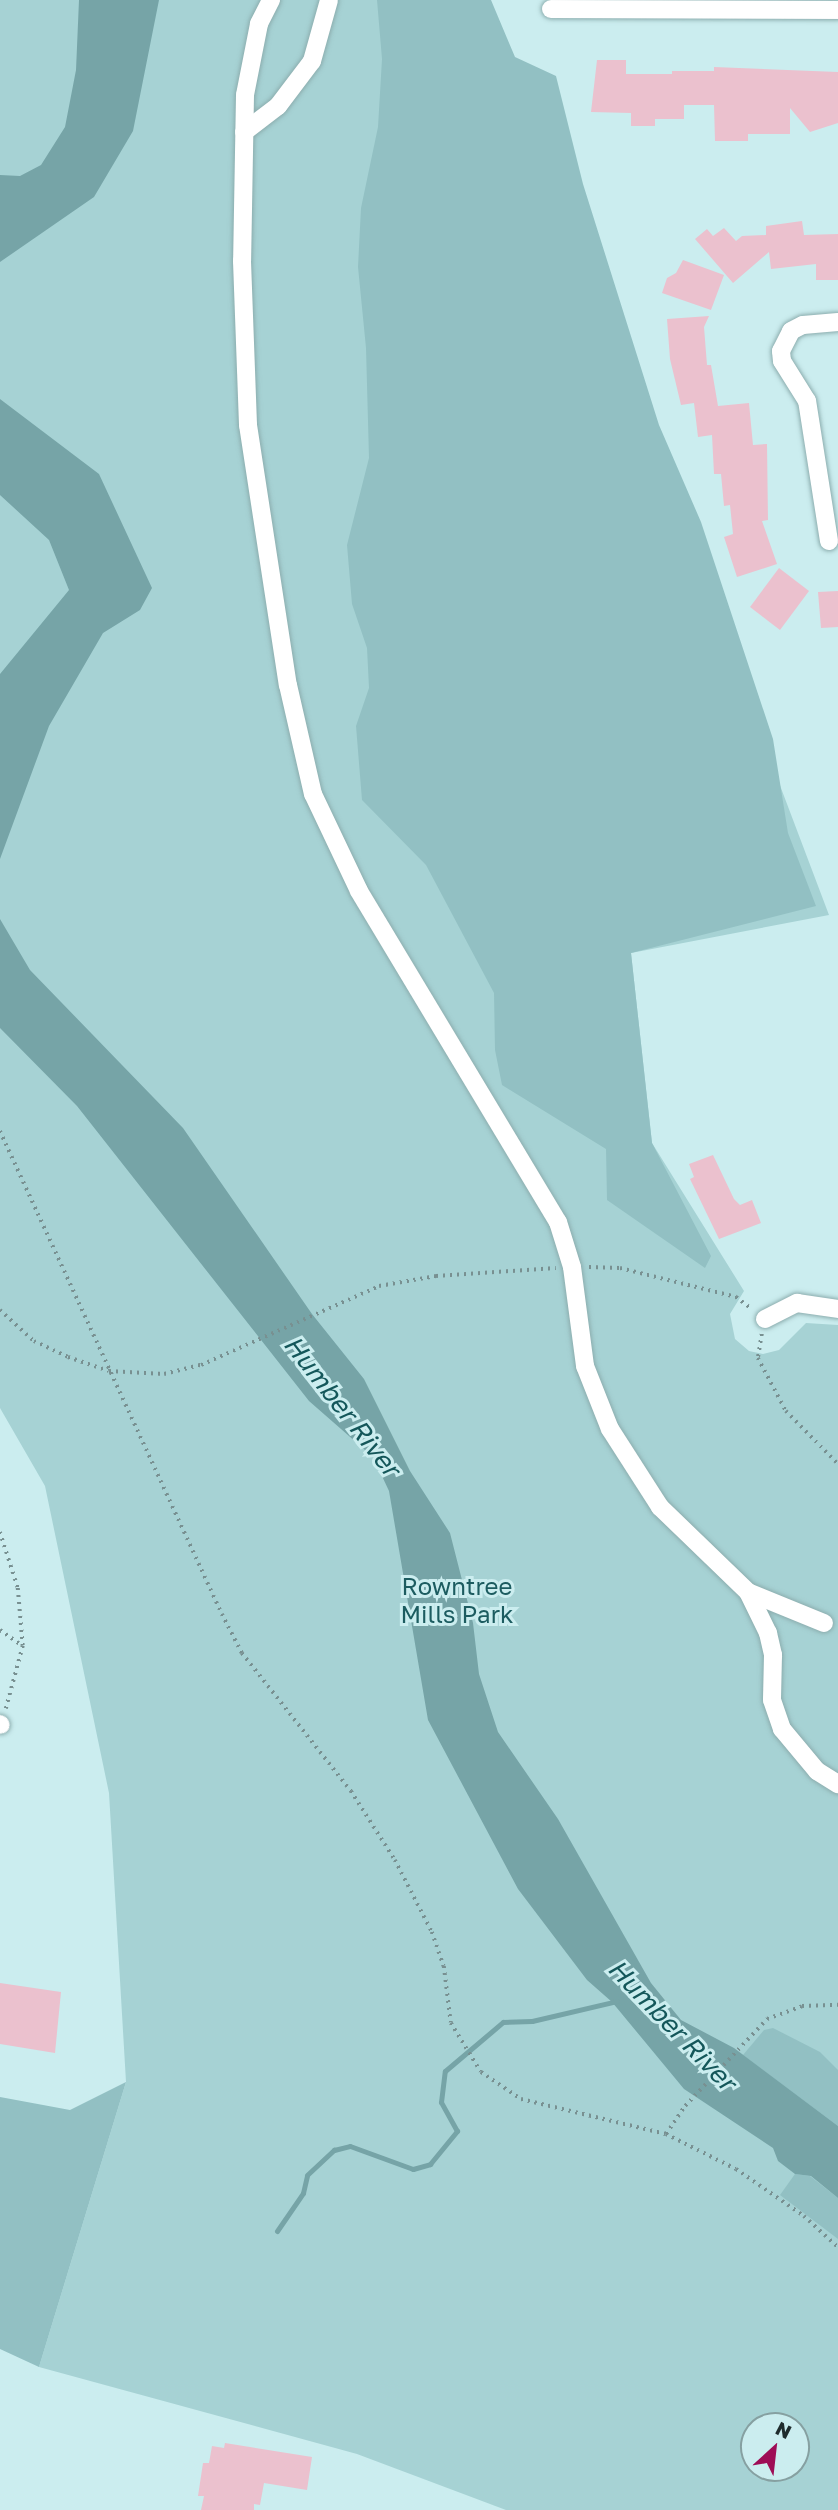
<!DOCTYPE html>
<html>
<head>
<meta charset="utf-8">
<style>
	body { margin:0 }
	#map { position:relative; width:838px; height:2510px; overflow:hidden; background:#cbedef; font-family:"Golos Text",sans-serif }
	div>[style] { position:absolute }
	.green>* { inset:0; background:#a6d2d4 }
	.forest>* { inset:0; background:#92c0c3 }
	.water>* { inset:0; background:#76a4a7 }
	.stream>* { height:5px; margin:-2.5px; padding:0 2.5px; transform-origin:2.5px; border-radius:2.5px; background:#76a4a7 }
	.building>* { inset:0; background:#ebc1ce }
	.path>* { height:3.5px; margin-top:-1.75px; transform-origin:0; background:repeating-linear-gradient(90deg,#789091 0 2px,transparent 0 7px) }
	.roads { filter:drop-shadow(0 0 2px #8cadae) drop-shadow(0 0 2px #8cadae) }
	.minor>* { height:18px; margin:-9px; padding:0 9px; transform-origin:9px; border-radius:9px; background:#fff }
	span { translate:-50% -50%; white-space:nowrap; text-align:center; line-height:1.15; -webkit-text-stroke:6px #cbedef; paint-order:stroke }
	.park-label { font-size:24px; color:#1c5c60 }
	.water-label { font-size:26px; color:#14575a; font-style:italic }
	.north { position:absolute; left:740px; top:2412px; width:70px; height:70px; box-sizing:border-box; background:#cbedef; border:2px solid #86a0a1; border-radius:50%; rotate:27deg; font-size:19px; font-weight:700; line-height:28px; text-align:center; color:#1f2c2d }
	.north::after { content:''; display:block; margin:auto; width:24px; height:32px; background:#9e0d56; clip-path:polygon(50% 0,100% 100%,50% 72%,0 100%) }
</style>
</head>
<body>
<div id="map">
	<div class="green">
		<i style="clip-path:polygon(evenodd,0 0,483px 0,829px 915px,631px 953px,652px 1143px,744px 1291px,730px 1314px,735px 1339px,749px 1351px,763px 1354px,779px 1350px,806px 1323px,838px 1325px,838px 2510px,506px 2510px,357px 2454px,39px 2367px,126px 2082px,109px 1793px,45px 1486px,0 1408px,0 0,754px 2426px,796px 2426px,796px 2468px,754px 2468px,754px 2426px)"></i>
	</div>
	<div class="forest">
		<i style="clip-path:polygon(377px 0,491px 0,515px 57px,556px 76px,583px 184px,659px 425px,701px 522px,773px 739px,788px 833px,816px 906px,631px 953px,652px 1143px,711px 1256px,705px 1268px,607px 1200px,606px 1149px,502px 1085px,495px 1050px,494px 993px,426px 865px,362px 800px,356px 726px,369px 688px,367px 648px,352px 604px,347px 545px,369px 458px,366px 348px,358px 267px,361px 208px,378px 127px,382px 59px)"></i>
		<i style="clip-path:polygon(773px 2028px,820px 2052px,838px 2070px,838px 2126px,743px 2055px,764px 2030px)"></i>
		<i style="clip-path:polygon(126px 2082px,39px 2367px,0 2349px,0 2097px,70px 2110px)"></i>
		<i style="clip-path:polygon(795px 2174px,810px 2176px,838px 2198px,838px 2239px,780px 2195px)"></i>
	</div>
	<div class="water">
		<i style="clip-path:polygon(79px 0,159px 0,133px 131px,94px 197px,0 262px,0 175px,20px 176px,41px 165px,65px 127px,76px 70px)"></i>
		<i style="clip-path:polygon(0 399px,99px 474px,152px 588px,140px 610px,103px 633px,49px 726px,0 859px,0 674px,69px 590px,49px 540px,0 495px)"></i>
		<i style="clip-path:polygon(0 919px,30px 970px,183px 1128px,312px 1314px,364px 1379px,410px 1471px,450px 1533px,473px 1623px,479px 1674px,498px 1732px,558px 1819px,651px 1983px,681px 2020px,734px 2048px,838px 2126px,838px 2198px,811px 2176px,795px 2174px,778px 2161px,773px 2148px,684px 2089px,612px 2002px,587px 1980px,518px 1889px,428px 1720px,389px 1491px,373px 1457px,309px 1401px,77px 1106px,0 1028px)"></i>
	</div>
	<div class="stream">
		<i style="left:277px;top:2231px;width:46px;rotate:-55.6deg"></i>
		<i style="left:303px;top:2193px;width:18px;rotate:-77deg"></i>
		<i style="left:307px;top:2175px;width:37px;rotate:-43deg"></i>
		<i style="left:334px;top:2150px;width:16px;rotate:-14deg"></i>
		<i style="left:350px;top:2146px;width:67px;rotate:20.1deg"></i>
		<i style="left:413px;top:2169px;width:18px;rotate:-16deg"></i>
		<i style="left:430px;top:2164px;width:43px;rotate:-50.7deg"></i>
		<i style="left:457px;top:2131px;width:33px;rotate:-119deg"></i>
		<i style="left:441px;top:2102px;width:31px;rotate:-83deg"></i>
		<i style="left:445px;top:2071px;width:76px;rotate:-40.2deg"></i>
		<i style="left:503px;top:2022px;width:29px;rotate:-2deg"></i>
		<i style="left:532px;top:2021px;width:87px;rotate:-13.2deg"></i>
	</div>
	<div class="building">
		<i style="clip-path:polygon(597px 60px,626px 60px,626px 74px,672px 74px,672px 71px,714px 71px,714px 67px,838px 72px,838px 123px,810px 132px,790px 108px,790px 134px,748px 134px,748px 141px,715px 141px,714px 105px,684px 105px,684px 119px,655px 119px,655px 126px,631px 126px,631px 113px,591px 112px)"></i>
		<i style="clip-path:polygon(802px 221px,804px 235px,838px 234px,838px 280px,816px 280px,816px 264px,771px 269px,769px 252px,733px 283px,695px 239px,707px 229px,713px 236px,724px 228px,736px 241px,742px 236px,766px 235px,766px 226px)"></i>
		<i style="clip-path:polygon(683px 260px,724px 275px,711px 310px,662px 293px,667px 278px,676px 273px)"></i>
		<i style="clip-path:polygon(709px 316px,704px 327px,707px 365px,711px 365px,718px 406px,749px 403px,753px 445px,767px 444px,768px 520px,762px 521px,777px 564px,737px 577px,724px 537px,733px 534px,730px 505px,724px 506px,721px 474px,714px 474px,712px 435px,698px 437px,694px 403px,681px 405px,670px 359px,667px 319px)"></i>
		<i style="clip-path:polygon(779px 568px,809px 591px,780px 630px,750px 607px)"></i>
		<i style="clip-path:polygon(838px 591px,838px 627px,821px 628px,818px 592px)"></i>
		<i style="clip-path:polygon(713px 1155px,734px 1199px,740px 1205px,752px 1200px,761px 1223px,719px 1239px,690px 1179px,694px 1177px,689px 1164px)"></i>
		<i style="clip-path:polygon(0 1983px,61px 1992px,55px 2053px,0 2044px)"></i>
		<i style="clip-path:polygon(225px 2443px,312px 2457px,307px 2490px,264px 2483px,260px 2505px,254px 2504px,254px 2510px,201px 2510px,204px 2496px,198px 2496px,203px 2463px,209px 2463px,212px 2446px,224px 2448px)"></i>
	</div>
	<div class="path">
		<i style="left:0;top:1131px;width:532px;rotate:65.32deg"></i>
		<i style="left:222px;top:1614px;width:44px;rotate:62.9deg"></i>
		<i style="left:242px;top:1653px;width:176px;rotate:51.7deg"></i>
		<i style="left:351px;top:1791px;width:82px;rotate:57.5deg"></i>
		<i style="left:395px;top:1860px;width:81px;rotate:62.8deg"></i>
		<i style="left:432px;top:1932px;width:36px;rotate:71deg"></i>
		<i style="left:444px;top:1966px;width:57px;rotate:83deg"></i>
		<i style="left:451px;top:2023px;width:57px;rotate:58.5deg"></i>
		<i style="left:481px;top:2072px;width:48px;rotate:34deg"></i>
		<i style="left:521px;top:2099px;width:149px;rotate:13.6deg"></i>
		<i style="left:666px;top:2134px;width:78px;rotate:26.6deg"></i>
		<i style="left:736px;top:2169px;width:83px;rotate:34.7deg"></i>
		<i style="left:804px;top:2216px;width:46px;rotate:42.4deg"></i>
		<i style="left:589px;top:1267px;width:31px;rotate:2deg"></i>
		<i style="left:620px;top:1268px;width:120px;rotate:14deg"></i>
		<i style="left:736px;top:1297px;width:20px;rotate:37deg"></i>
		<i style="left:0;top:1310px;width:46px;rotate:42.4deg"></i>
		<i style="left:34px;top:1341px;width:38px;rotate:25deg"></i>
		<i style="left:68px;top:1357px;width:43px;rotate:18.9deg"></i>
		<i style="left:109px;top:1371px;width:55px;rotate:3.1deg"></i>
		<i style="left:164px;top:1374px;width:38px;rotate:-14deg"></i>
		<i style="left:201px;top:1365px;width:195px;rotate:-23.9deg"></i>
		<i style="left:379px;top:1286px;width:58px;rotate:-10deg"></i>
		<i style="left:436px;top:1276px;width:120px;rotate:-3.8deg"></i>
		<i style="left:762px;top:1334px;width:24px;rotate:99deg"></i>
		<i style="left:758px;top:1358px;width:60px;rotate:62.2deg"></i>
		<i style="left:786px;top:1411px;width:74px;rotate:45.5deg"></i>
		<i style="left:0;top:1532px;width:59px;rotate:72.2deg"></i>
		<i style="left:18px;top:1588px;width:58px;rotate:85.1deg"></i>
		<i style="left:23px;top:1646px;width:65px;rotate:105.1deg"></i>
		<i style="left:0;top:1630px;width:28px;rotate:35deg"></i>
		<i style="left:666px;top:2134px;width:34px;rotate:-56deg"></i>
		<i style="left:685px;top:2106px;width:120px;rotate:-46.7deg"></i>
		<i style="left:767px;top:2019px;width:37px;rotate:-20deg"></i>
		<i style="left:802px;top:2006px;width:36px;rotate:-2deg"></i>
	</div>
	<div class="roads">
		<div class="minor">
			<i style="left:271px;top:0;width:27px;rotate:117deg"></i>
			<i style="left:259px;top:24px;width:72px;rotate:101.2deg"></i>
			<i style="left:245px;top:95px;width:166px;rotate:91deg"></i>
			<i style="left:242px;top:261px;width:164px;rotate:87.9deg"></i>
			<i style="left:248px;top:425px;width:263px;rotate:81.3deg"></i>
			<i style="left:288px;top:685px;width:112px;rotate:77.1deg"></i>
			<i style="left:313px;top:794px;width:107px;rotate:64.6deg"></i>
			<i style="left:359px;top:891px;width:386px;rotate:59deg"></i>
			<i style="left:558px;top:1222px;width:47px;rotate:72.7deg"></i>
			<i style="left:572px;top:1267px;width:100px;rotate:82.5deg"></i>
			<i style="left:585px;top:1366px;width:68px;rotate:68.4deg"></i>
			<i style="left:610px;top:1429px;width:93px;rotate:57.3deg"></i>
			<i style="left:660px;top:1507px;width:122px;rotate:44deg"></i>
			<i style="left:748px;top:1592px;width:46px;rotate:64deg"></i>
			<i style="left:768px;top:1633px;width:23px;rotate:77deg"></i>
			<i style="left:773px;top:1655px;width:45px;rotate:91.3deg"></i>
			<i style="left:772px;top:1700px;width:31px;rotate:71deg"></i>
			<i style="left:782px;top:1729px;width:55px;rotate:50.2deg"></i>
			<i style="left:817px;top:1771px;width:25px;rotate:32deg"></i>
			<i style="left:551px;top:9px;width:287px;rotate:0.2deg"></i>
			<i style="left:244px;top:132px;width:43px;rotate:-37.4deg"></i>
			<i style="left:278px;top:106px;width:56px;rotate:-52.9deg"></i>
			<i style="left:312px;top:61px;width:63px;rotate:-74.4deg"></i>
			<i style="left:829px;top:541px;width:142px;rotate:-98.9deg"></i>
			<i style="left:807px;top:401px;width:47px;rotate:-122deg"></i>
			<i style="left:782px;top:361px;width:10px;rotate:-96deg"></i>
			<i style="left:781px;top:351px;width:22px;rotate:-63deg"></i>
			<i style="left:791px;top:331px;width:13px;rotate:-27deg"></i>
			<i style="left:803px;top:325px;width:35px;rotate:-5deg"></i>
			<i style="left:765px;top:1319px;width:36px;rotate:-27deg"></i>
			<i style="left:797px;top:1303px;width:41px;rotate:8.3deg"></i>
			<i style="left:748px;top:1592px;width:82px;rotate:22.2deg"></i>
			<i style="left:0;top:1724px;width:1px;rotate:45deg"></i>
		</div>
	</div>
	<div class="park-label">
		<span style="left:457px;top:1600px">Rowntree<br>Mills Park</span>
	</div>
	<div class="water-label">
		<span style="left:342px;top:1406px;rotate:52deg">Humber River</span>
		<span style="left:672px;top:2025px;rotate:46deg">Humber River</span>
	</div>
	<div class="north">N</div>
</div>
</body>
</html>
